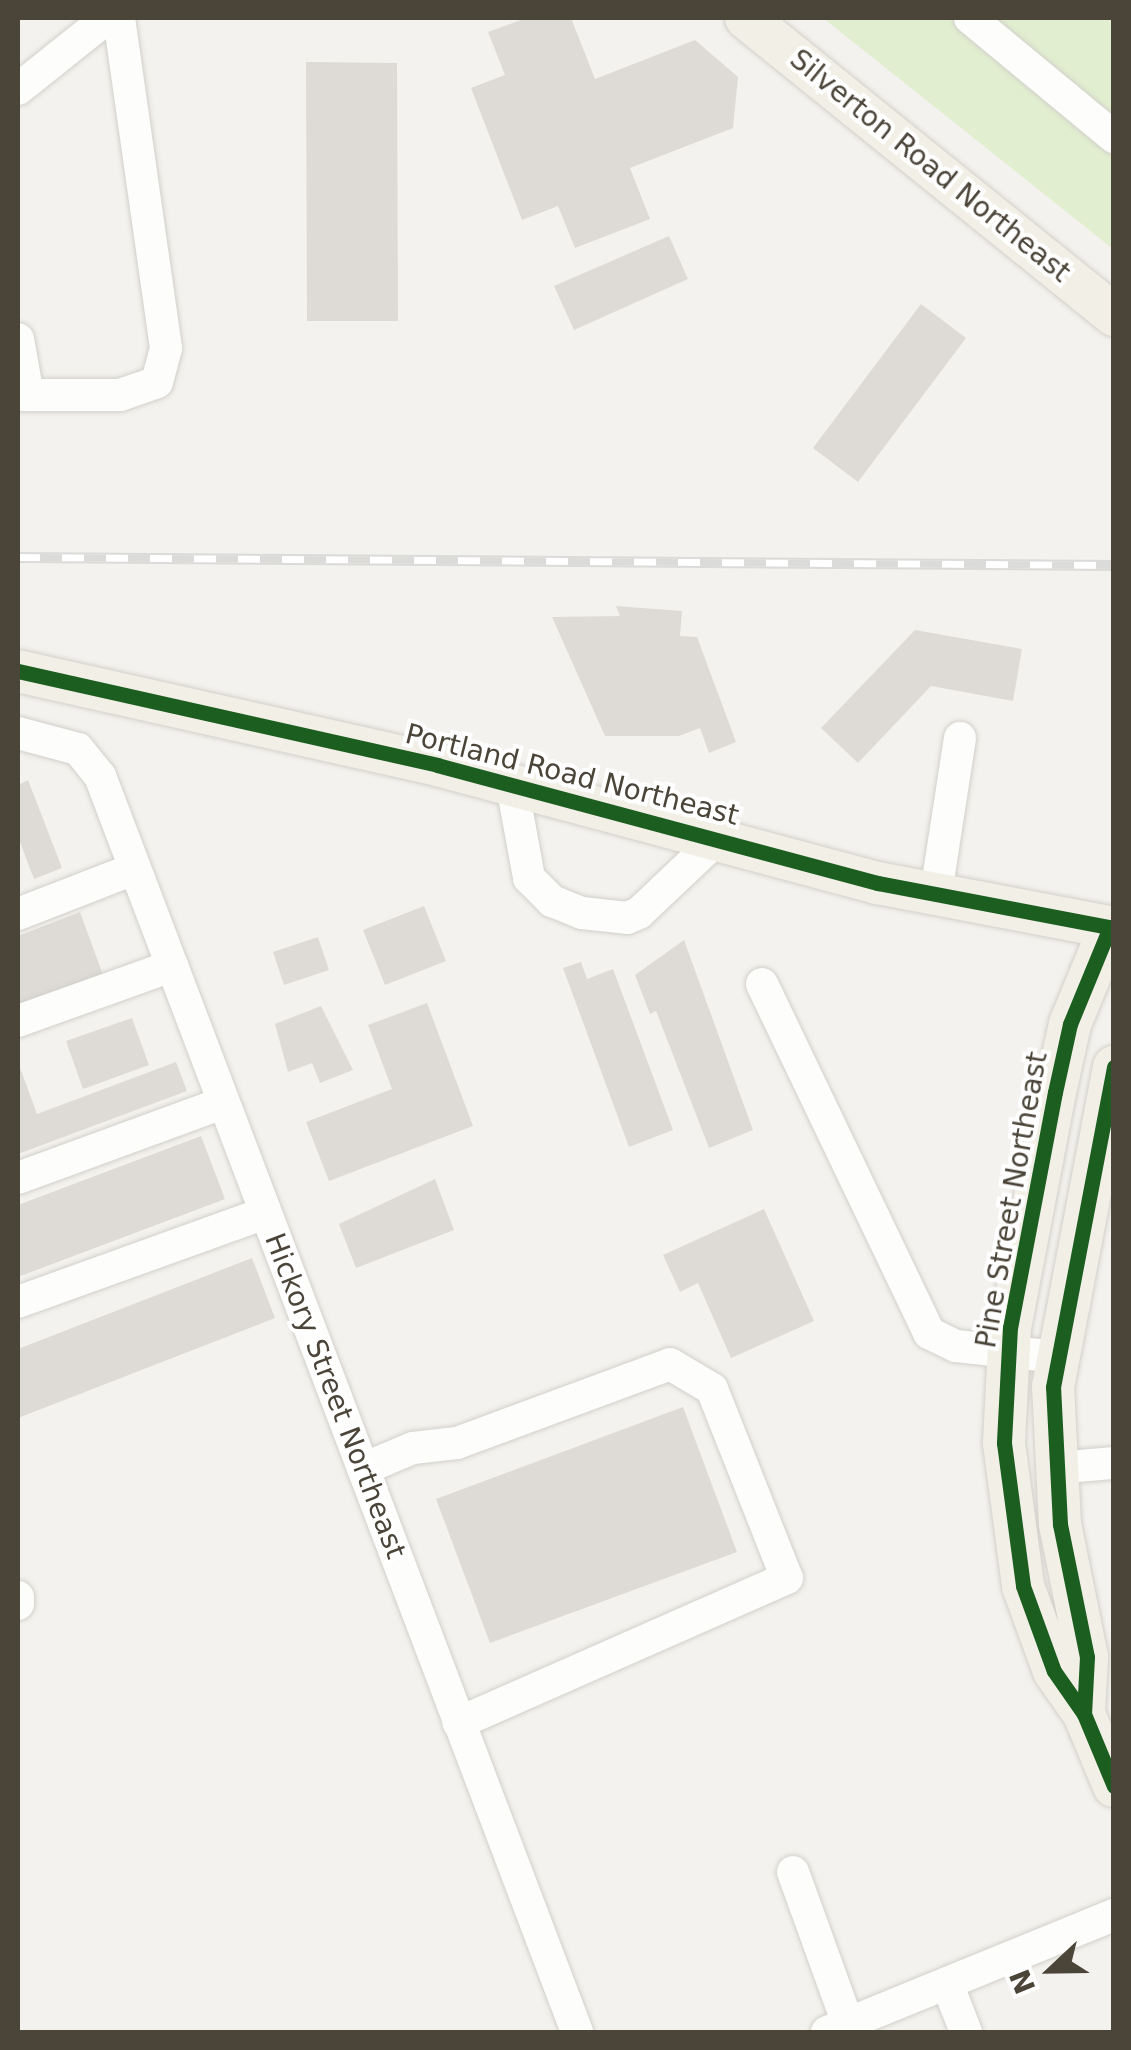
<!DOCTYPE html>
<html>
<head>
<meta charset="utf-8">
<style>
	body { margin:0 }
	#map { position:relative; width:1131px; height:2050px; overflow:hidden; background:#f4f2ee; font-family:"DejaVu Sans",sans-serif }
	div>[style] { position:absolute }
	.green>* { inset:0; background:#e1eecf }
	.building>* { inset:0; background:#dedbd6 }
	.roads { filter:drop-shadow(0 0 2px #d2d0cb) drop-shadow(0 0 2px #d2d0cb) }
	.minor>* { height:32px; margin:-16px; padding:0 16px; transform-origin:16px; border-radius:16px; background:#fdfdfc }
	.major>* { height:42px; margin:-21px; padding:0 21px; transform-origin:21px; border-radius:21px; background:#f2efe6 }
	.rail>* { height:11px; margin-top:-5.5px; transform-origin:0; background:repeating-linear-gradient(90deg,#fff 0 22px,#dbdbda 0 44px); box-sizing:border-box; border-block:2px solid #dbdbda }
	.cycleway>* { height:15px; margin:-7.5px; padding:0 7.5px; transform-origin:7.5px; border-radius:7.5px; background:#1b5e20 }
	span { translate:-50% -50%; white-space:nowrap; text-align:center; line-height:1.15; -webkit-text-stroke:8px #fff; paint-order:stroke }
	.street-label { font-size:28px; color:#4b4439 }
	.frame { position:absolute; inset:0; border:20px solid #4b4439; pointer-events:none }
	.north { position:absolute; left:1001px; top:1920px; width:100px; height:100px; -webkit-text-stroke:8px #fff; paint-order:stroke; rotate:248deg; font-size:28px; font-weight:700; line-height:40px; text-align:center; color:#4b4439 }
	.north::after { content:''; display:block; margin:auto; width:35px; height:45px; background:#4b4439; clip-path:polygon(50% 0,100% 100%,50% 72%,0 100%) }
</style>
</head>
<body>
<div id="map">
	<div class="green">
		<i style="clip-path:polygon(823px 18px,1113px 18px,1113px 249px)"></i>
	</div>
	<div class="building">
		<i style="clip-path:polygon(526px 18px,571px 18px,595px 79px,695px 40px,738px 77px,733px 128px,630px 168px,650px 219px,575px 248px,558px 206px,522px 220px,471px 88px,505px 75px,488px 32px)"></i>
		<i style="clip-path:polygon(306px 62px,397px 63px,398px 321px,307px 321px)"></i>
		<i style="clip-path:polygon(669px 236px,688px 279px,574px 330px,554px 286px)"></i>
		<i style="clip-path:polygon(921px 304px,966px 338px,858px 482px,813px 448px)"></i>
		<i style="clip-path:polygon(616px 606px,682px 611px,680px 636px,697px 637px,736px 742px,709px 753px,700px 728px,679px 736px,605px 736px,552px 617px,620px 616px)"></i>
		<i style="clip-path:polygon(915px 630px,1022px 649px,1013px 701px,931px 686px,858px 763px,821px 728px)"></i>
		<i style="clip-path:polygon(28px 780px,62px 868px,34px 879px,18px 837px,18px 785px)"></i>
		<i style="clip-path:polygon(424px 906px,446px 961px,385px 985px,363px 930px)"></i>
		<i style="clip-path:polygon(80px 912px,103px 975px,18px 1008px,18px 936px)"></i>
		<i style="clip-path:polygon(318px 937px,329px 970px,284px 985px,273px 952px)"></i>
		<i style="clip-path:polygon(684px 940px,753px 1130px,709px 1148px,656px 1011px,650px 1014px,635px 975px)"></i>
		<i style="clip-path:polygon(581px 962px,587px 979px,613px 969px,673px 1130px,629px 1147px,563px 968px)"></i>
		<i style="clip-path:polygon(427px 1003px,473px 1126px,329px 1181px,306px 1122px,392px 1089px,368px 1025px)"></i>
		<i style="clip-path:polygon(321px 1006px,353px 1070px,320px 1083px,312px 1063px,288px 1072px,275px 1024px)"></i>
		<i style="clip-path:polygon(132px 1018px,149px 1065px,83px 1089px,66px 1041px)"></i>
		<i style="clip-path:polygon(18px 1062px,37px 1114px,176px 1062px,187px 1091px,18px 1154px)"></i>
		<i style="clip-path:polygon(201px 1136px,225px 1199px,18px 1277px,18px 1205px)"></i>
		<i style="clip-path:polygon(435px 1179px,454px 1230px,356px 1268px,339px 1224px)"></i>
		<i style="clip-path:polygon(764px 1209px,814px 1321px,731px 1358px,698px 1283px,680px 1292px,663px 1255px)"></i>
		<i style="clip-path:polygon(252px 1258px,275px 1318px,18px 1418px,18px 1349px)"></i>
		<i style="clip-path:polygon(683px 1407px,737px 1552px,490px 1643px,436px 1499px)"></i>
	</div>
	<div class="roads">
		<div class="minor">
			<i style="left:970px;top:18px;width:187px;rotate:39.6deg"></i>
			<i style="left:18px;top:89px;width:114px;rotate:-38.6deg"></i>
			<i style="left:18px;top:339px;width:57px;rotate:79.9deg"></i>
			<i style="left:18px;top:395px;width:102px"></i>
			<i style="left:120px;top:395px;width:39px;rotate:-19deg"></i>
			<i style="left:157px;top:382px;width:35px;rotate:-75deg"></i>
			<i style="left:166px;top:348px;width:333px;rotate:-98.1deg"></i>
			<i style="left:18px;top:733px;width:62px;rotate:14.9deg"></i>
			<i style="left:78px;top:749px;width:35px;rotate:51deg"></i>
			<i style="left:100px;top:776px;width:1344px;rotate:69.2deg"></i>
			<i style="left:512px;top:785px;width:95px;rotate:79.6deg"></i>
			<i style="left:529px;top:878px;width:33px;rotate:45deg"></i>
			<i style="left:552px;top:901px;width:32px;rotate:22deg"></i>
			<i style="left:582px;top:913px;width:45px;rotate:6.3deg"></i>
			<i style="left:627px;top:918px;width:13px;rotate:-23deg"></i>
			<i style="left:639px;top:913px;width:110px;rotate:-43.5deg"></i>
			<i style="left:936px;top:893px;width:157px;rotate:-81.2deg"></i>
			<i style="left:18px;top:914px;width:124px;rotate:-21.2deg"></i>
			<i style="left:762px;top:984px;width:387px;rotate:64.4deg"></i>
			<i style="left:929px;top:1333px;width:30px;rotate:26deg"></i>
			<i style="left:956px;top:1346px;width:103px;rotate:6.2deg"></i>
			<i style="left:18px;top:1021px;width:164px;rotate:-19.7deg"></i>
			<i style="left:18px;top:1178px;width:218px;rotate:-20.1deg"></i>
			<i style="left:18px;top:1302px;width:263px;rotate:-19.8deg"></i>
			<i style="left:1054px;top:1468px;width:60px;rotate:-4.8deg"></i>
			<i style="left:363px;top:1469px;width:54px;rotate:-22.8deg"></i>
			<i style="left:413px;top:1448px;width:44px;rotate:-6.5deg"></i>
			<i style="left:457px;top:1443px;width:227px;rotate:-20.3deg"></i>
			<i style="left:670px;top:1364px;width:49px;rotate:30.8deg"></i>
			<i style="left:712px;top:1389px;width:203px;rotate:68.4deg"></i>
			<i style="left:787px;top:1578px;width:359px;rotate:156.2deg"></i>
			<i style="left:18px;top:1597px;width:7px;rotate:90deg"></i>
			<i style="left:793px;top:1872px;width:162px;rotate:70.1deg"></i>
			<i style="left:947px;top:1983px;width:53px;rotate:68.8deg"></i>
			<i style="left:827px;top:2032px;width:310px;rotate:-22.2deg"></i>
		</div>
		<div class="major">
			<i style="left:746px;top:18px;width:473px;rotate:38.9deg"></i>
			<i style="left:18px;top:671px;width:429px;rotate:12.6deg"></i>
			<i style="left:437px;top:765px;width:457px;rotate:15deg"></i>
			<i style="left:878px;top:883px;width:240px;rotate:10.8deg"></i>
			<i style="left:1110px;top:927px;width:105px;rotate:112.4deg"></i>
			<i style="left:1070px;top:1024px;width:70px;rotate:102.4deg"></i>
			<i style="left:1055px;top:1092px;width:239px;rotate:100.8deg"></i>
			<i style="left:1010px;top:1327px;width:116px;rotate:93deg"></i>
			<i style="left:1004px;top:1443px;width:144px;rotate:82.4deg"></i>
			<i style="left:1023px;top:1586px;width:90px;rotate:70deg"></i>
			<i style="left:1054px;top:1671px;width:52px;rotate:55.1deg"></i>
			<i style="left:1084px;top:1714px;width:78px;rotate:67.4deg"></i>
			<i style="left:1084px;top:1714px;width:57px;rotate:-87deg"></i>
			<i style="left:1087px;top:1657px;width:136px;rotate:-101.5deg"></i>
			<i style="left:1060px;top:1524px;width:137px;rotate:-92.9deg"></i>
			<i style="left:1053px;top:1387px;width:326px;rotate:-79.2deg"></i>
		</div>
	</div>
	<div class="rail">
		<i style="left:18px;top:557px;width:1096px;rotate:0.42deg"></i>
	</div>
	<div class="cycleway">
		<i style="left:18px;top:671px;width:429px;rotate:12.6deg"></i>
		<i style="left:437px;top:765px;width:457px;rotate:15deg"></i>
		<i style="left:878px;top:883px;width:240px;rotate:10.8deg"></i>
		<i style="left:1110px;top:927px;width:105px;rotate:112.4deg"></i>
		<i style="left:1070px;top:1024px;width:70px;rotate:102.4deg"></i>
		<i style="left:1055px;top:1092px;width:239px;rotate:100.8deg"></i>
		<i style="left:1010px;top:1327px;width:116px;rotate:93deg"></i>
		<i style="left:1004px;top:1443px;width:144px;rotate:82.4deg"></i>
		<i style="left:1023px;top:1586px;width:90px;rotate:70deg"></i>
		<i style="left:1054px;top:1671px;width:52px;rotate:55.1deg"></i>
		<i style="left:1084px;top:1714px;width:78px;rotate:67.4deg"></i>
		<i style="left:1084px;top:1714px;width:57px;rotate:-87deg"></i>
		<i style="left:1087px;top:1657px;width:136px;rotate:-101.5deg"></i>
		<i style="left:1060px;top:1524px;width:137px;rotate:-92.9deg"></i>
		<i style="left:1053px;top:1387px;width:326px;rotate:-79.2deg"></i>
	</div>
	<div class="street-label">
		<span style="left:930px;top:166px;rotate:39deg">Silverton Road Northeast</span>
		<span style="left:572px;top:775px;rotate:14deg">Portland Road Northeast</span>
		<span style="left:1012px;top:1200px;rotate:-80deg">Pine Street Northeast</span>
		<span style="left:335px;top:1396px;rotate:69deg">Hickory Street Northeast</span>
	</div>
	<div class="frame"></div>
	<div class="north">N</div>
</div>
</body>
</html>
